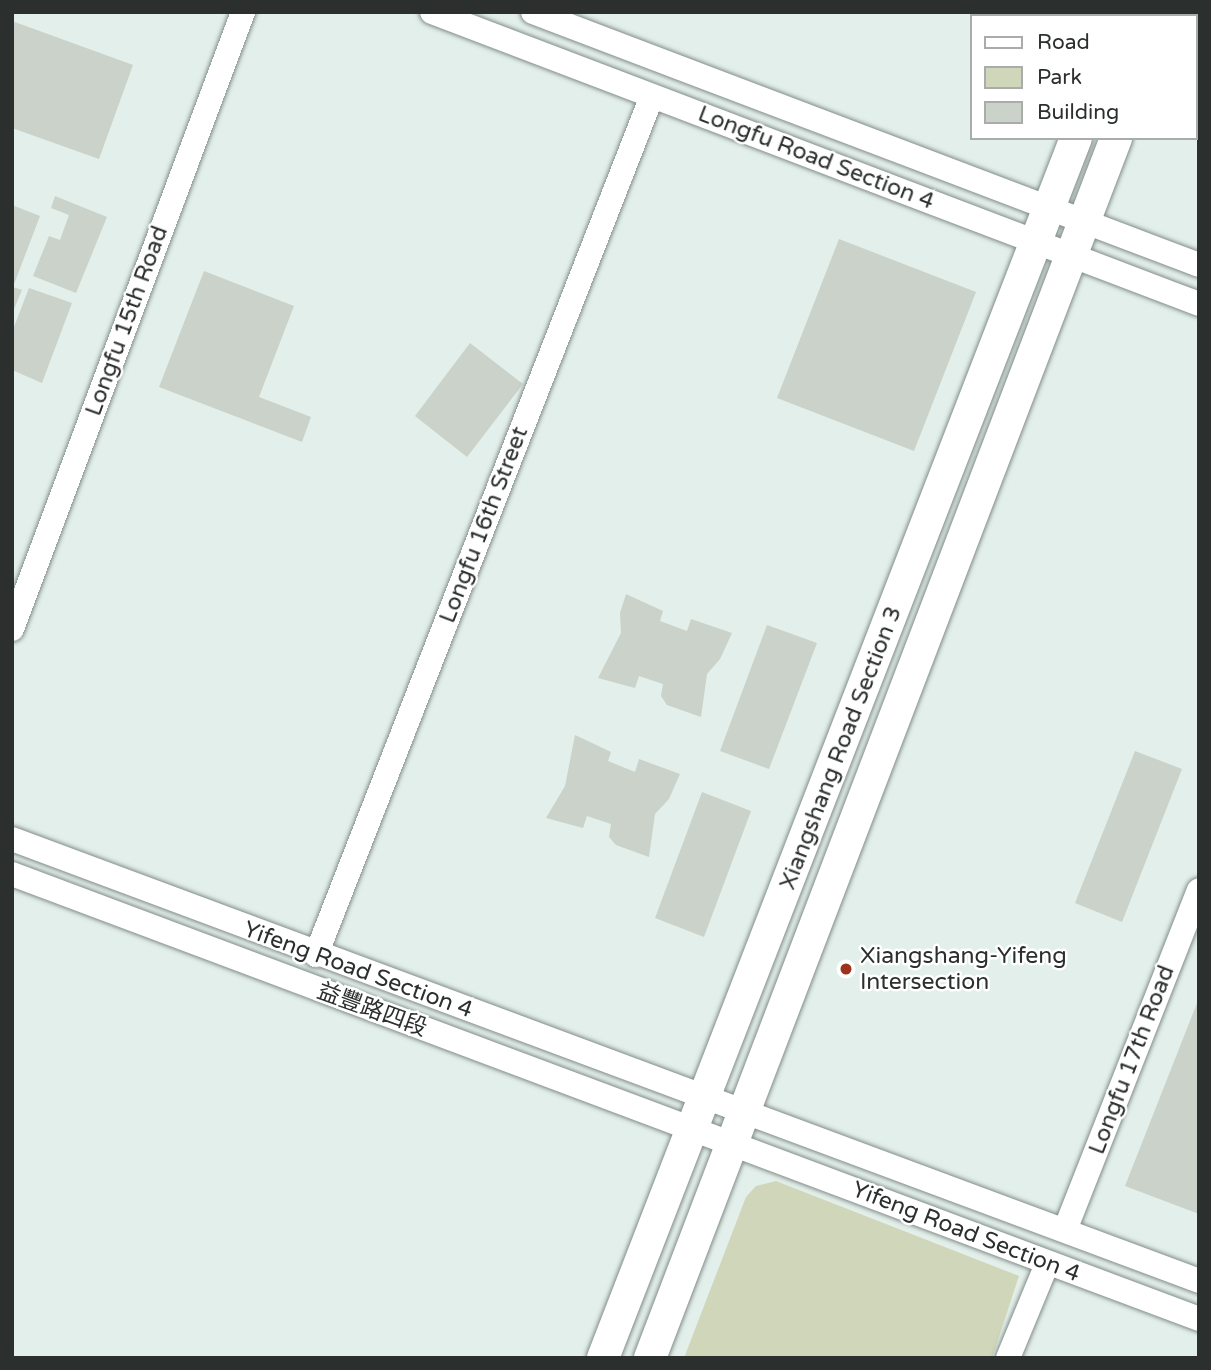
<!DOCTYPE html>
<html>
<head>
<meta charset="utf-8">
<style>
	body { margin:0 }
	#map { position:relative; width:1211px; height:1370px; overflow:hidden; background:#e3efea; font-family:"Varela Round","Noto Sans TC",sans-serif }
	div>[style] { position:absolute }
	.green>* { inset:0; background:#d0d6ba }
	.building>* { inset:0; background:#cad2ca }
	.roads { filter:drop-shadow(0 0 2px #828d89) drop-shadow(0 0 2px #828d89) }
	.minor>* { height:24px; margin:-12px; padding:0 12px; transform-origin:12px; border-radius:12px; background:#fff }
	.major>* { height:32px; margin:-16px; padding:0 16px; transform-origin:16px; border-radius:16px; background:#fff }
	.dots>* { width:19px; height:19px; translate:-50% -50%; box-sizing:border-box; border:4px solid #fff; border-radius:50% }
	span { translate:-50% -50%; white-space:nowrap; text-align:center; line-height:1.15; -webkit-text-stroke:5px #fff; paint-order:stroke }
	.street-label { font-size:23px; color:#2b2f2d }
	.poi-label { font-size:23px; color:#2b2f2d }
	.left { translate:0 -50%; text-align:left }
	.frame { position:absolute; inset:0; border:14px solid #2b2f2d; pointer-events:none }
	.legend { position:absolute; left:970px; top:14px; width:228px; height:126px; box-sizing:border-box; background:#fff; border:2px solid #aaacab; margin:0; padding:9px 12px; list-style:none; font-size:21px; color:#2b2f2d }
	.legend li { display:flex; align-items:center; gap:14px; height:35px }
	.legend b { width:35px; border:2px solid #aaacab }
</style>
</head>
<body>
<div id="map">
	<div class="green">
		<i style="clip-path:polygon(776px 1181px,1019px 1276px,992px 1358px,684px 1358px,746px 1197px,756px 1186px)"></i>
	</div>
	<div class="building">
		<i style="clip-path:polygon(1033px 12px,1079px 12px,1078px 16px)"></i>
		<i style="clip-path:polygon(12px 21px,133px 65px,99px 159px,12px 128px)"></i>
		<i style="clip-path:polygon(55px 196px,107px 217px,76px 293px,33px 276px,49px 236px,60px 240px,69px 215px,51px 208px)"></i>
		<i style="clip-path:polygon(12px 205px,40px 216px,13px 287px,22px 290px,12px 314px)"></i>
		<i style="clip-path:polygon(839px 239px,976px 292px,914px 451px,777px 398px)"></i>
		<i style="clip-path:polygon(204px 271px,294px 306px,259px 397px,311px 417px,302px 442px,159px 387px)"></i>
		<i style="clip-path:polygon(29px 288px,72px 303px,42px 383px,12px 370px,12px 332px)"></i>
		<i style="clip-path:polygon(470px 343px,523px 384px,467px 457px,415px 416px)"></i>
		<i style="clip-path:polygon(626px 594px,663px 611px,660px 621px,687px 631px,691px 619px,732px 633px,720px 659px,707px 674px,701px 717px,667px 705px,661px 696px,663px 684px,639px 676px,635px 688px,598px 678px,621px 633px,620px 613px)"></i>
		<i style="clip-path:polygon(767px 625px,817px 643px,769px 769px,720px 751px)"></i>
		<i style="clip-path:polygon(575px 735px,611px 752px,608px 761px,635px 772px,639px 759px,680px 774px,669px 799px,655px 814px,649px 857px,616px 845px,609px 837px,611px 824px,587px 816px,583px 828px,546px 818px,565px 786px)"></i>
		<i style="clip-path:polygon(1135px 751px,1182px 769px,1122px 922px,1075px 903px)"></i>
		<i style="clip-path:polygon(702px 792px,751px 811px,704px 937px,655px 918px)"></i>
		<i style="clip-path:polygon(1199px 998px,1199px 1214px,1125px 1186px)"></i>
	</div>
	<div class="roads">
		<div class="minor">
			<i style="left:432px;top:12px;width:821px;rotate:20.84deg"></i>
			<i style="left:533px;top:12px;width:712px;rotate:20.8deg"></i>
			<i style="left:12px;top:629px;width:659px;rotate:-69.47deg"></i>
			<i style="left:12px;top:839px;width:1267px;rotate:20.42deg"></i>
			<i style="left:12px;top:874px;width:1268px;rotate:20.55deg"></i>
			<i style="left:316px;top:955px;width:922px;rotate:-68.64deg"></i>
			<i style="left:1065px;top:1230px;width:365px;rotate:-68.5deg"></i>
			<i style="left:1008px;top:1358px;width:102px;rotate:-67.5deg"></i>
		</div>
		<div class="major">
			<i style="left:1124px;top:16px;width:4px;rotate:-63deg"></i>
			<i style="left:1163px;top:16px;width:4px;rotate:-63deg"></i>
			<i style="left:603px;top:1358px;width:1308px;rotate:-68.81deg"></i>
			<i style="left:650px;top:1358px;width:1306px;rotate:-69.09deg"></i>
		</div>
	</div>
	<div class="dots">
		<i style="left:846px;top:969px;background:#9c331c"></i>
	</div>
	<div class="street-label">
		<span style="left:816px;top:158px;rotate:21deg">Longfu Road Section 4</span>
		<span style="left:127px;top:321px;rotate:-70deg">Longfu 15th Road</span>
		<span style="left:484px;top:525px;rotate:-69deg">Longfu 16th Street</span>
		<span style="left:841px;top:748px;rotate:-69deg">Xiangshang Road Section 3</span>
		<span style="left:358px;top:970px;rotate:20deg">Yifeng Road Section 4</span>
		<span style="left:372px;top:1010px;rotate:20deg">益豐路四段</span>
		<span style="left:1132px;top:1060px;rotate:-69deg">Longfu 17th Road</span>
		<span style="left:966px;top:1232px;rotate:21deg">Yifeng Road Section 4</span>
	</div>
	<div class="poi-label">
		<span class="left" style="left:860px;top:969px">Xiangshang-Yifeng<br>Intersection</span>
	</div>
	<div class="frame"></div>
	<ul class="legend">
	<li><b style="height:9px;background:#fff"></b>Road</li>
	<li><b style="height:19px;background:#d0d6ba"></b>Park</li>
	<li><b style="height:19px;background:#cad2ca"></b>Building</li>
	</ul>
</div>
</body>
</html>
